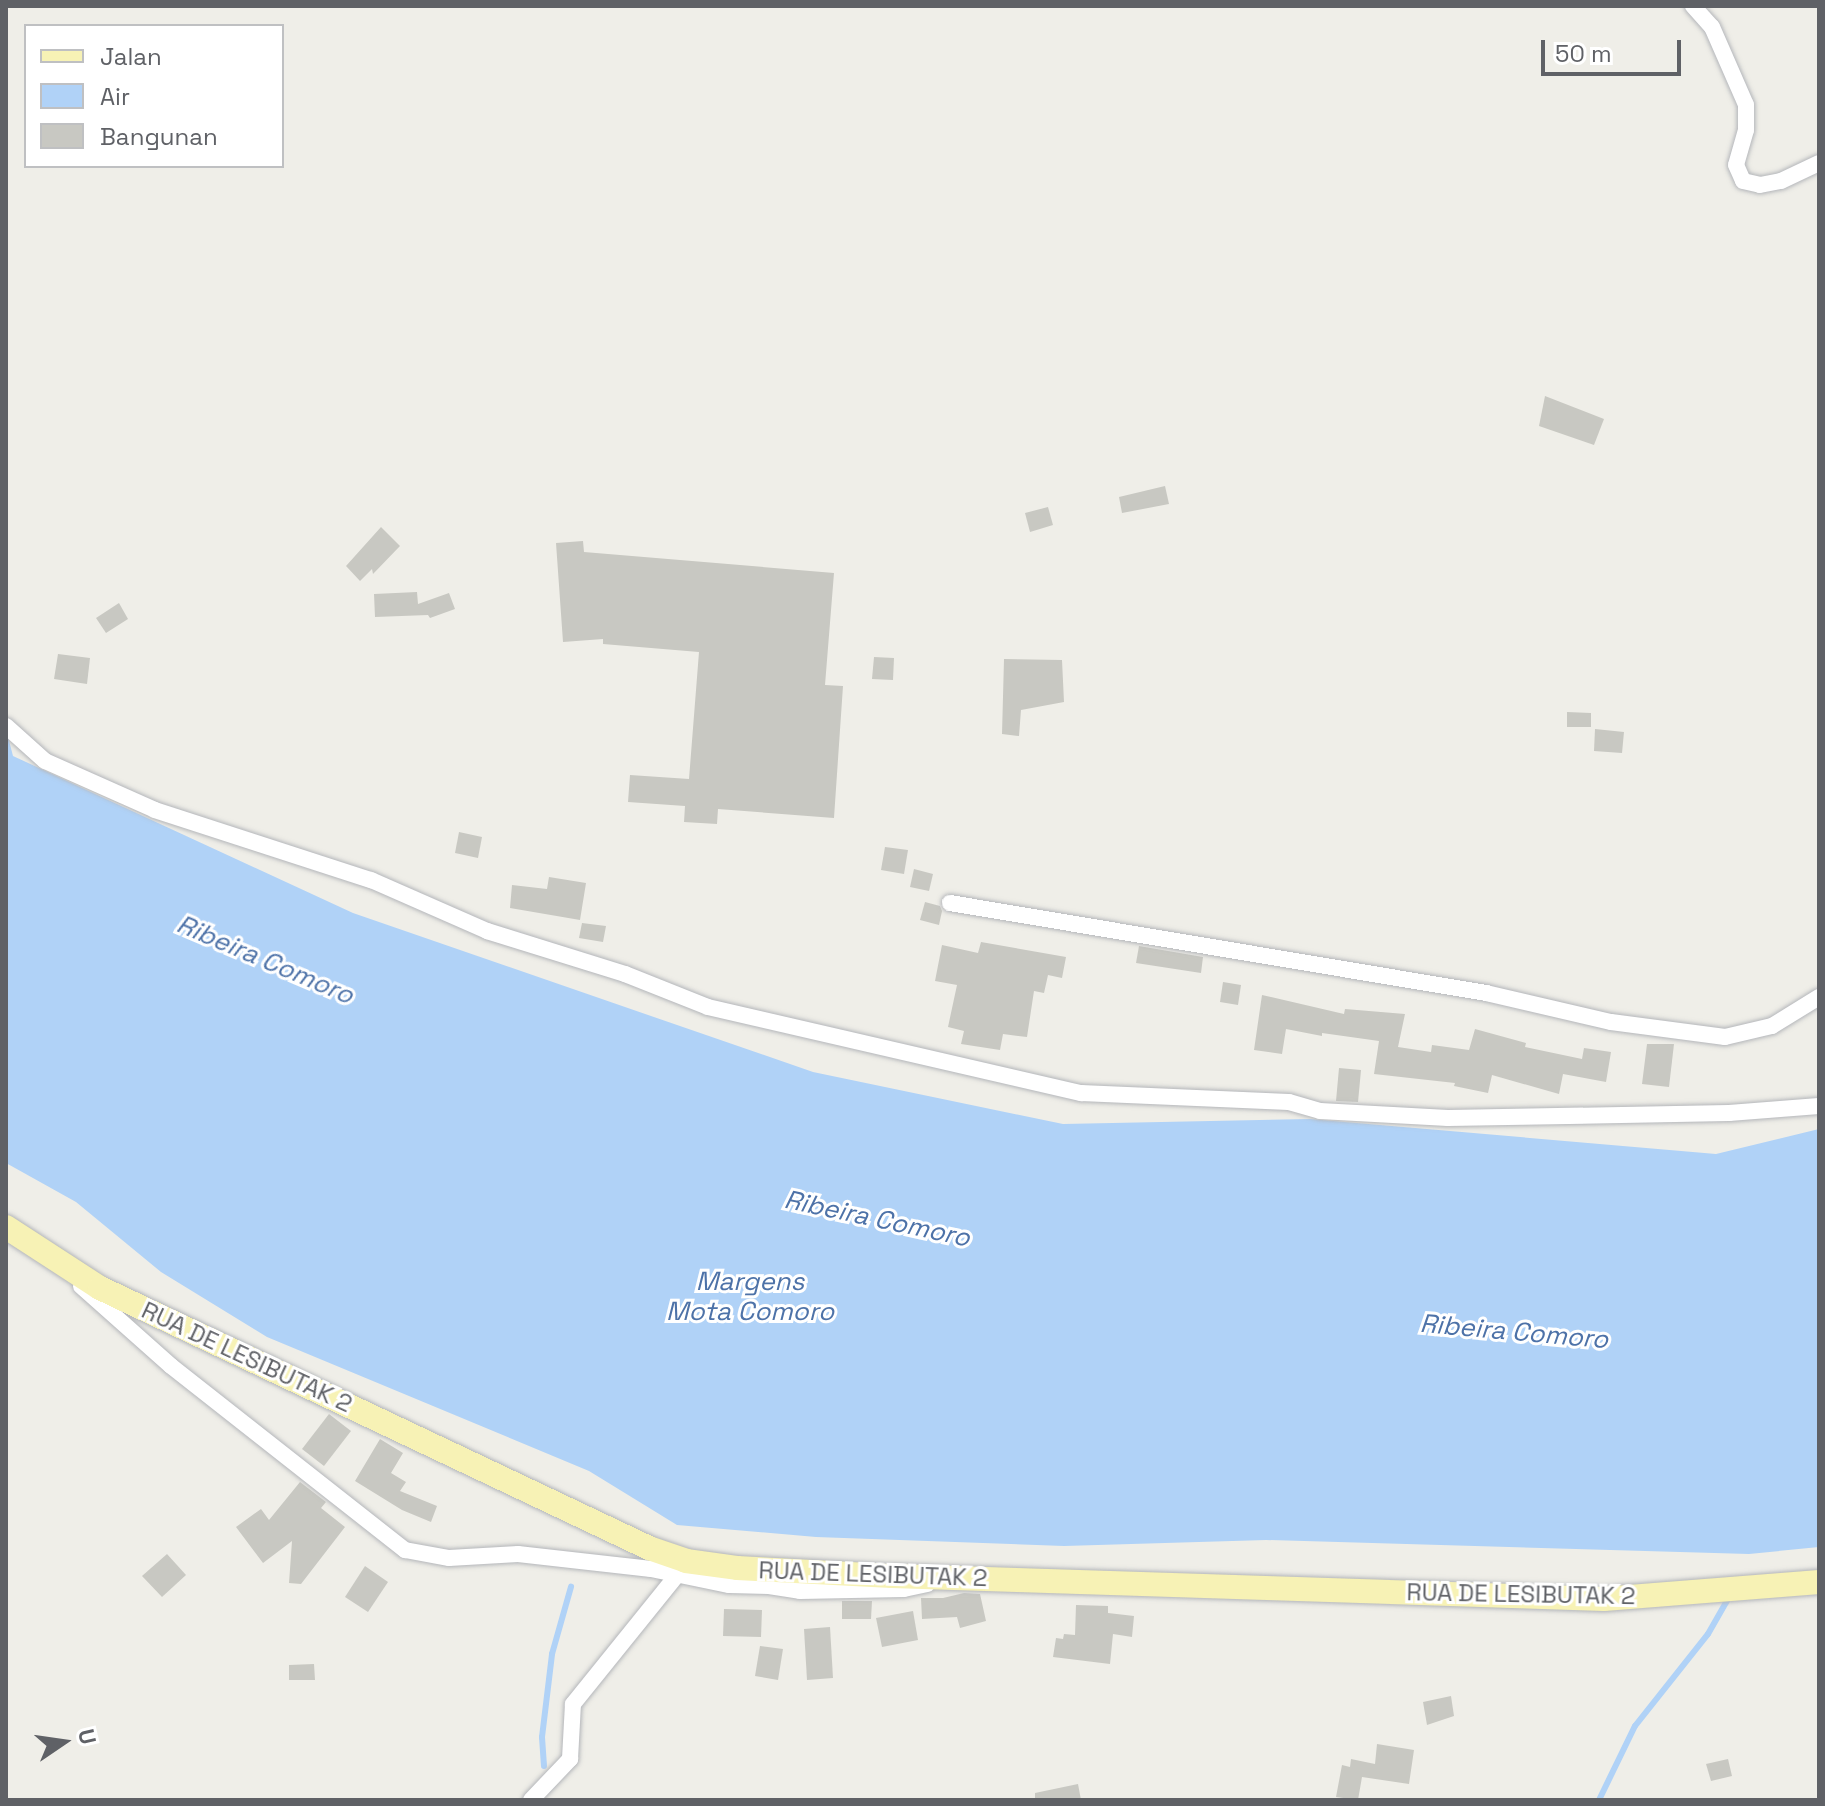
<!DOCTYPE html>
<html>
<head>
<meta charset="utf-8">
<style>
	body { margin:0 }
	#map { position:relative; width:1825px; height:1806px; overflow:hidden; background:#efeee8; font-family:"Space Grotesk",sans-serif }
	div>[style] { position:absolute }
	.water>* { inset:0; background:#b0d2f7 }
	.stream>* { height:6px; margin:-3px; padding:0 3px; transform-origin:3px; border-radius:3px; background:#b0d2f7 }
	.building>* { inset:0; background:#c8c8c2 }
	.roads { filter:drop-shadow(0 0 2px #b4b6ba) drop-shadow(0 0 2px #b4b6ba) }
	.street>* { height:16px; margin:-8px; padding:0 8px; transform-origin:8px; border-radius:8px; background:#fff }
	.primary>* { height:24px; margin:-12px; padding:0 12px; transform-origin:12px; border-radius:12px; background:#f7f2b5 }
	span { translate:-50% -50%; white-space:nowrap; text-align:center; line-height:1.15; -webkit-text-stroke:6px #fff; paint-order:stroke }
	.street-label { font-size:24px; color:#5f6166 }
	.water-label { font-size:26px; color:#4d72a8; font-style:italic }
	.frame { position:absolute; inset:0; border:8px solid #5f6166; pointer-events:none }
	.legend { position:absolute; left:24px; top:24px; width:260px; height:144px; box-sizing:border-box; background:#fff; border:2px solid #bfc0c2; margin:0; padding:10px 14px; list-style:none; font-size:24px; color:#5f6166 }
	.legend li { display:flex; align-items:center; gap:16px; height:40px }
	.legend b { width:40px; border:2px solid #bfc0c2 }
	.north { position:absolute; left:24px; top:1702px; width:80px; height:80px; -webkit-text-stroke:6px #fff; paint-order:stroke; rotate:77deg; font-size:22px; font-weight:700; line-height:32px; text-align:center; color:#5f6166 }
	.north::after { content:''; display:block; margin:auto; width:28px; height:36px; background:#5f6166; clip-path:polygon(50% 0,100% 100%,50% 72%,0 100%) }
	.scale { position:absolute; left:1541px; top:40px; width:140px; height:36px; box-sizing:border-box; border:4px solid #5f6166; border-top:0; padding-left:10px; font-size:24px; line-height:28px; white-space:nowrap; color:#5f6166; -webkit-text-stroke:6px #fff; paint-order:stroke }
</style>
</head>
<body>
<div id="map">
	<div class="water">
		<i style="clip-path:polygon(6px 729px,13px 756px,353px 913px,813px 1072px,1063px 1124px,1310px 1119px,1716px 1154px,1819px 1129px,1819px 1547px,1749px 1554px,1266px 1540px,1064px 1546px,816px 1537px,677px 1525px,589px 1471px,267px 1337px,161px 1272px,76px 1202px,6px 1163px)"></i>
	</div>
	<div class="stream">
		<i style="left:544px;top:1766px;width:29px;rotate:-94deg"></i>
		<i style="left:542px;top:1737px;width:84px;rotate:-83.1deg"></i>
		<i style="left:552px;top:1654px;width:70px;rotate:-74.2deg"></i>
		<i style="left:1599px;top:1800px;width:82px;rotate:-64.1deg"></i>
		<i style="left:1635px;top:1726px;width:117px;rotate:-51.6deg"></i>
		<i style="left:1708px;top:1634px;width:40px;rotate:-60.3deg"></i>
	</div>
	<div class="building">
		<i style="clip-path:polygon(1545px 396px,1604px 419px,1594px 445px,1539px 426px)"></i>
		<i style="clip-path:polygon(1165px 486px,1169px 504px,1122px 513px,1119px 497px)"></i>
		<i style="clip-path:polygon(1048px 507px,1053px 525px,1030px 532px,1025px 513px)"></i>
		<i style="clip-path:polygon(381px 527px,400px 546px,373px 574px,372px 569px,360px 581px,346px 566px)"></i>
		<i style="clip-path:polygon(583px 541px,584px 552px,834px 573px,825px 685px,843px 686px,834px 818px,718px 809px,717px 824px,684px 822px,685px 806px,628px 802px,630px 775px,689px 779px,699px 652px,603px 644px,603px 639px,563px 642px,556px 543px)"></i>
		<i style="clip-path:polygon(417px 592px,418px 604px,449px 593px,455px 609px,430px 618px,428px 615px,375px 617px,374px 594px)"></i>
		<i style="clip-path:polygon(119px 603px,128px 619px,106px 633px,96px 618px)"></i>
		<i style="clip-path:polygon(58px 654px,90px 658px,87px 684px,54px 679px)"></i>
		<i style="clip-path:polygon(874px 657px,894px 658px,893px 680px,872px 679px)"></i>
		<i style="clip-path:polygon(1004px 659px,1062px 660px,1064px 702px,1021px 710px,1019px 736px,1002px 734px)"></i>
		<i style="clip-path:polygon(1567px 712px,1591px 713px,1591px 727px,1567px 727px)"></i>
		<i style="clip-path:polygon(1595px 729px,1624px 732px,1622px 753px,1594px 751px)"></i>
		<i style="clip-path:polygon(459px 832px,482px 837px,478px 858px,455px 853px)"></i>
		<i style="clip-path:polygon(885px 847px,908px 850px,904px 874px,881px 870px)"></i>
		<i style="clip-path:polygon(914px 869px,933px 874px,929px 891px,910px 887px)"></i>
		<i style="clip-path:polygon(549px 877px,586px 883px,580px 920px,510px 908px,512px 885px,547px 889px)"></i>
		<i style="clip-path:polygon(925px 902px,940px 906px,942px 911px,939px 925px,920px 920px)"></i>
		<i style="clip-path:polygon(582px 923px,606px 926px,603px 942px,579px 938px)"></i>
		<i style="clip-path:polygon(981px 942px,1066px 957px,1062px 978px,1048px 975px,1044px 993px,1034px 991px,1027px 1037px,1003px 1034px,1000px 1050px,961px 1044px,964px 1031px,948px 1027px,957px 985px,935px 981px,942px 945px,978px 953px)"></i>
		<i style="clip-path:polygon(1139px 946px,1203px 957px,1201px 973px,1136px 963px)"></i>
		<i style="clip-path:polygon(1223px 982px,1241px 985px,1238px 1005px,1220px 1002px)"></i>
		<i style="clip-path:polygon(1262px 995px,1344px 1014px,1345px 1009px,1405px 1014px,1398px 1047px,1431px 1052px,1432px 1045px,1469px 1050px,1475px 1029px,1526px 1043px,1525px 1047px,1582px 1059px,1584px 1048px,1611px 1052px,1606px 1082px,1563px 1074px,1559px 1094px,1492px 1075px,1488px 1093px,1454px 1086px,1455px 1083px,1374px 1074px,1379px 1041px,1322px 1033px,1322px 1036px,1286px 1029px,1282px 1054px,1254px 1050px)"></i>
		<i style="clip-path:polygon(1647px 1044px,1674px 1044px,1669px 1087px,1642px 1084px)"></i>
		<i style="clip-path:polygon(1339px 1068px,1361px 1070px,1358px 1102px,1336px 1101px)"></i>
		<i style="clip-path:polygon(329px 1414px,351px 1431px,324px 1466px,302px 1449px)"></i>
		<i style="clip-path:polygon(380px 1439px,403px 1453px,391px 1473px,406px 1482px,400px 1491px,437px 1506px,431px 1522px,402px 1510px,355px 1481px)"></i>
		<i style="clip-path:polygon(300px 1482px,326px 1502px,321px 1508px,345px 1527px,301px 1584px,289px 1583px,292px 1541px,263px 1563px,236px 1527px,261px 1509px,269px 1520px)"></i>
		<i style="clip-path:polygon(167px 1554px,186px 1575px,162px 1597px,142px 1576px)"></i>
		<i style="clip-path:polygon(365px 1566px,388px 1582px,368px 1612px,345px 1597px)"></i>
		<i style="clip-path:polygon(964px 1593px,980px 1594px,986px 1621px,960px 1628px,957px 1617px,922px 1619px,921px 1598px,943px 1598px)"></i>
		<i style="clip-path:polygon(842px 1601px,872px 1601px,871px 1619px,842px 1619px)"></i>
		<i style="clip-path:polygon(1076px 1605px,1108px 1606px,1108px 1613px,1134px 1616px,1132px 1637px,1113px 1634px,1110px 1664px,1053px 1657px,1056px 1638px,1063px 1639px,1064px 1634px,1075px 1635px)"></i>
		<i style="clip-path:polygon(724px 1609px,762px 1610px,761px 1637px,723px 1636px)"></i>
		<i style="clip-path:polygon(913px 1611px,918px 1640px,882px 1647px,876px 1618px)"></i>
		<i style="clip-path:polygon(830px 1627px,833px 1678px,807px 1680px,804px 1629px)"></i>
		<i style="clip-path:polygon(760px 1646px,783px 1649px,778px 1680px,755px 1676px)"></i>
		<i style="clip-path:polygon(314px 1664px,315px 1680px,289px 1680px,289px 1665px)"></i>
		<i style="clip-path:polygon(1451px 1696px,1454px 1716px,1427px 1725px,1423px 1702px)"></i>
		<i style="clip-path:polygon(1377px 1744px,1414px 1750px,1409px 1784px,1362px 1777px,1358px 1800px,1336px 1797px,1342px 1765px,1350px 1767px,1351px 1759px,1375px 1764px)"></i>
		<i style="clip-path:polygon(1728px 1759px,1732px 1776px,1711px 1781px,1706px 1764px)"></i>
		<i style="clip-path:polygon(1078px 1784px,1081px 1800px,1035px 1800px,1035px 1793px)"></i>
	</div>
	<div class="roads">
		<div class="street">
			<i style="left:1693px;top:6px;width:28px;rotate:48deg"></i>
			<i style="left:1712px;top:27px;width:85px;rotate:66.4deg"></i>
			<i style="left:1746px;top:105px;width:25px;rotate:90deg"></i>
			<i style="left:1746px;top:130px;width:36px;rotate:106deg"></i>
			<i style="left:1736px;top:165px;width:17px;rotate:66deg"></i>
			<i style="left:1743px;top:181px;width:17px;rotate:13deg"></i>
			<i style="left:1760px;top:185px;width:21px;rotate:-11deg"></i>
			<i style="left:1781px;top:181px;width:42px;rotate:-25.3deg"></i>
			<i style="left:6px;top:726px;width:52px;rotate:41.9deg"></i>
			<i style="left:45px;top:761px;width:120px;rotate:24deg"></i>
			<i style="left:155px;top:810px;width:227px;rotate:18deg"></i>
			<i style="left:371px;top:880px;width:127px;rotate:23.7deg"></i>
			<i style="left:487px;top:931px;width:145px;rotate:17.3deg"></i>
			<i style="left:625px;top:974px;width:89px;rotate:21.7deg"></i>
			<i style="left:708px;top:1007px;width:383px;rotate:13deg"></i>
			<i style="left:1081px;top:1093px;width:208px;rotate:2.5deg"></i>
			<i style="left:1289px;top:1102px;width:32px;rotate:16deg"></i>
			<i style="left:1320px;top:1111px;width:128px;rotate:3.1deg"></i>
			<i style="left:1448px;top:1118px;width:281px;rotate:-1deg"></i>
			<i style="left:1729px;top:1113px;width:90px;rotate:-4.4deg"></i>
			<i style="left:950px;top:903px;width:544px;rotate:9.53deg"></i>
			<i style="left:1486px;top:993px;width:128px;rotate:13.1deg"></i>
			<i style="left:1611px;top:1022px;width:115px;rotate:7.5deg"></i>
			<i style="left:1725px;top:1037px;width:48px;rotate:-13.2deg"></i>
			<i style="left:1772px;top:1026px;width:55px;rotate:-31.7deg"></i>
			<i style="left:81px;top:1286px;width:120px;rotate:41.6deg"></i>
			<i style="left:171px;top:1366px;width:298px;rotate:38.2deg"></i>
			<i style="left:405px;top:1550px;width:45px;rotate:10.3deg"></i>
			<i style="left:449px;top:1558px;width:69px;rotate:-3.3deg"></i>
			<i style="left:518px;top:1554px;width:134px;rotate:6.4deg"></i>
			<i style="left:651px;top:1569px;width:80px;rotate:11.6deg"></i>
			<i style="left:729px;top:1585px;width:40px;rotate:1.4deg"></i>
			<i style="left:769px;top:1586px;width:31px;rotate:9deg"></i>
			<i style="left:800px;top:1591px;width:104px;rotate:-1.1deg"></i>
			<i style="left:904px;top:1589px;width:24px;rotate:-12deg"></i>
			<i style="left:531px;top:1800px;width:57px;rotate:-46.4deg"></i>
			<i style="left:570px;top:1759px;width:55px;rotate:-86.9deg"></i>
			<i style="left:573px;top:1704px;width:166px;rotate:-51.1deg"></i>
		</div>
		<div class="primary">
			<i style="left:6px;top:1227px;width:112px;rotate:33deg"></i>
			<i style="left:100px;top:1288px;width:607px;rotate:25.34deg"></i>
			<i style="left:649px;top:1548px;width:39px;rotate:19deg"></i>
			<i style="left:686px;top:1561px;width:51px;rotate:7.8deg"></i>
			<i style="left:737px;top:1568px;width:155px;rotate:3deg"></i>
			<i style="left:892px;top:1576px;width:712px;rotate:1.85deg"></i>
			<i style="left:1604px;top:1599px;width:216px;rotate:-4.5deg"></i>
		</div>
	</div>
	<div class="street-label">
		<span style="left:247px;top:1357px;rotate:25deg">RUA DE LESIBUTAK 2</span>
		<span style="left:873px;top:1574px;rotate:2deg">RUA DE LESIBUTAK 2</span>
		<span style="left:1521px;top:1594px;rotate:1deg">RUA DE LESIBUTAK 2</span>
	</div>
	<div class="water-label">
		<span style="left:265px;top:960px;rotate:23deg">Ribeira Comoro</span>
		<span style="left:877px;top:1219px;rotate:12deg">Ribeira Comoro</span>
		<span style="left:750px;top:1297px">Margens<br>Mota Comoro</span>
		<span style="left:1514px;top:1332px;rotate:5deg">Ribeira Comoro</span>
	</div>
	<div class="frame"></div>
	<ul class="legend">
	<li><b style="height:10px;background:#f7f2b5"></b>Jalan</li>
	<li><b style="height:22px;background:#b0d2f7"></b>Air</li>
	<li><b style="height:22px;background:#c8c8c2"></b>Bangunan</li>
	</ul>
	<div class="north">U</div>
	<div class="scale">50 m</div>
</div>
</body>
</html>
